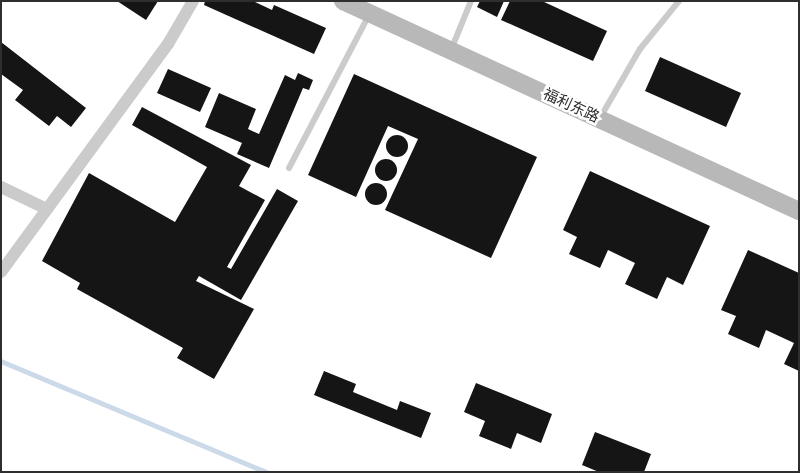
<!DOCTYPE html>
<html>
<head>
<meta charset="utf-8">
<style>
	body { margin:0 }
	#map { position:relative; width:800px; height:473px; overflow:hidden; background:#fff; font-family:"Varela Round","Noto Sans SC",sans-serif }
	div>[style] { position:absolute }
	.stream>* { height:4.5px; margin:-2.25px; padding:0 2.25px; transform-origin:2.25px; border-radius:2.25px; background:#cbd9e9 }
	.building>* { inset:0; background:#151515 }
	.round { border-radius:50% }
	.lane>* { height:6px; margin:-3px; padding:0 3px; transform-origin:3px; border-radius:3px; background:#cbcbcb }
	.street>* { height:12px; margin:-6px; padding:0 6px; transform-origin:6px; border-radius:6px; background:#cbcbcb }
	.secondary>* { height:18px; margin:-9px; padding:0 9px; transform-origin:9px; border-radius:9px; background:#b8b8b8 }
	span { translate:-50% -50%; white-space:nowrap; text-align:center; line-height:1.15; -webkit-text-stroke:5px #fff; paint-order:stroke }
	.street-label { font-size:15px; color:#2e2e2e }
	.frame { position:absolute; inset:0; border:2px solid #2e2e2e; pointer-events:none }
</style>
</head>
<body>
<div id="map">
	<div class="stream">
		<i style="left:1px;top:361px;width:287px;rotate:22.7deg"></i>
	</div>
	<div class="building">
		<i style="clip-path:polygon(117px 1px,158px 1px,146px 20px)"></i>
		<i style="clip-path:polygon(205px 1px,253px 1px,272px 10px,274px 5px,326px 28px,314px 54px,204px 5px)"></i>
		<i style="clip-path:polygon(480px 1px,504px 1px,497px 17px,477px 7px)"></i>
		<i style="clip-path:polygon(510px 1px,542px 1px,607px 31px,593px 61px,501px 20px)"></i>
		<i style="clip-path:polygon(1px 42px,86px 108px,71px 127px,57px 116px,49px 126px,15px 100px,23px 90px,1px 74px)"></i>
		<i style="clip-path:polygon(660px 57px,741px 93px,726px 127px,645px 91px)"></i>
		<i style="clip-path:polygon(168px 69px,211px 88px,200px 112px,157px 93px)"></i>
		<i style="clip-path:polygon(298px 73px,313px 80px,309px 90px,303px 88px,269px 168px,237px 154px,242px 143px,205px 127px,219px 93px,256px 109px,248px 129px,259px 134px,285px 75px,295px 80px)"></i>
		<i style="clip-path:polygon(354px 74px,537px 157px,491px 258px,385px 210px,418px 139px,388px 126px,356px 197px,308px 175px)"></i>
		<i style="clip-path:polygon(142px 107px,251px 165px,239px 186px,265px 200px,227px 267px,231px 269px,277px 189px,298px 201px,241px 300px,199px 276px,196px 281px,254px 309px,214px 379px,177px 358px,183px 348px,77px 289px,80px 283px,42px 261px,89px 173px,175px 222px,207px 167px,132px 125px)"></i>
		<i class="round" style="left:386px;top:135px;width:22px;height:22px"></i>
		<i class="round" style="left:375px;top:159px;width:22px;height:22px"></i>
		<i style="clip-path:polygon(590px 171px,710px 226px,683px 285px,667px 277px,657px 299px,625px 284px,635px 263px,608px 250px,600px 268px,569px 254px,577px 237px,563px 230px)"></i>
		<i class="round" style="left:365px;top:183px;width:22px;height:22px"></i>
		<i style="clip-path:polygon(748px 250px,799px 273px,799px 371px,784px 364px,794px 343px,766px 330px,759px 348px,728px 334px,736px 316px,721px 310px)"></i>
		<i style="clip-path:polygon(324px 371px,356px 384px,353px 392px,397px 410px,400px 401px,431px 413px,421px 438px,314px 395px)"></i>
		<i style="clip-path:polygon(476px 383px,552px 414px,541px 443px,517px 433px,511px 449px,479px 436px,485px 421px,464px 412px)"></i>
		<i style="clip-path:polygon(595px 432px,651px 454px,644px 472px,599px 472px,582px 465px)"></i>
	</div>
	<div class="lane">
		<i style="left:451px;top:50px;width:53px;rotate:-67.8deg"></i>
		<i style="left:600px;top:118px;width:80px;rotate:-59.9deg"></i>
		<i style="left:640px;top:49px;width:62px;rotate:-50.9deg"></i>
		<i style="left:289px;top:168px;width:173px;rotate:-62.4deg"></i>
	</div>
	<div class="street">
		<i style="left:1px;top:187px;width:51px;rotate:25.6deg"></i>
		<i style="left:1px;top:272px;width:283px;rotate:-53.8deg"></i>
		<i style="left:168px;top:44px;width:50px;rotate:-59.8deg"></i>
	</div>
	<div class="secondary">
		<i style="left:343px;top:1px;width:502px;rotate:24.73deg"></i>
	</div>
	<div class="street-label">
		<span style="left:571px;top:106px;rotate:25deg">福利东路</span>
	</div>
	<div class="frame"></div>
</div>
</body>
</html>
